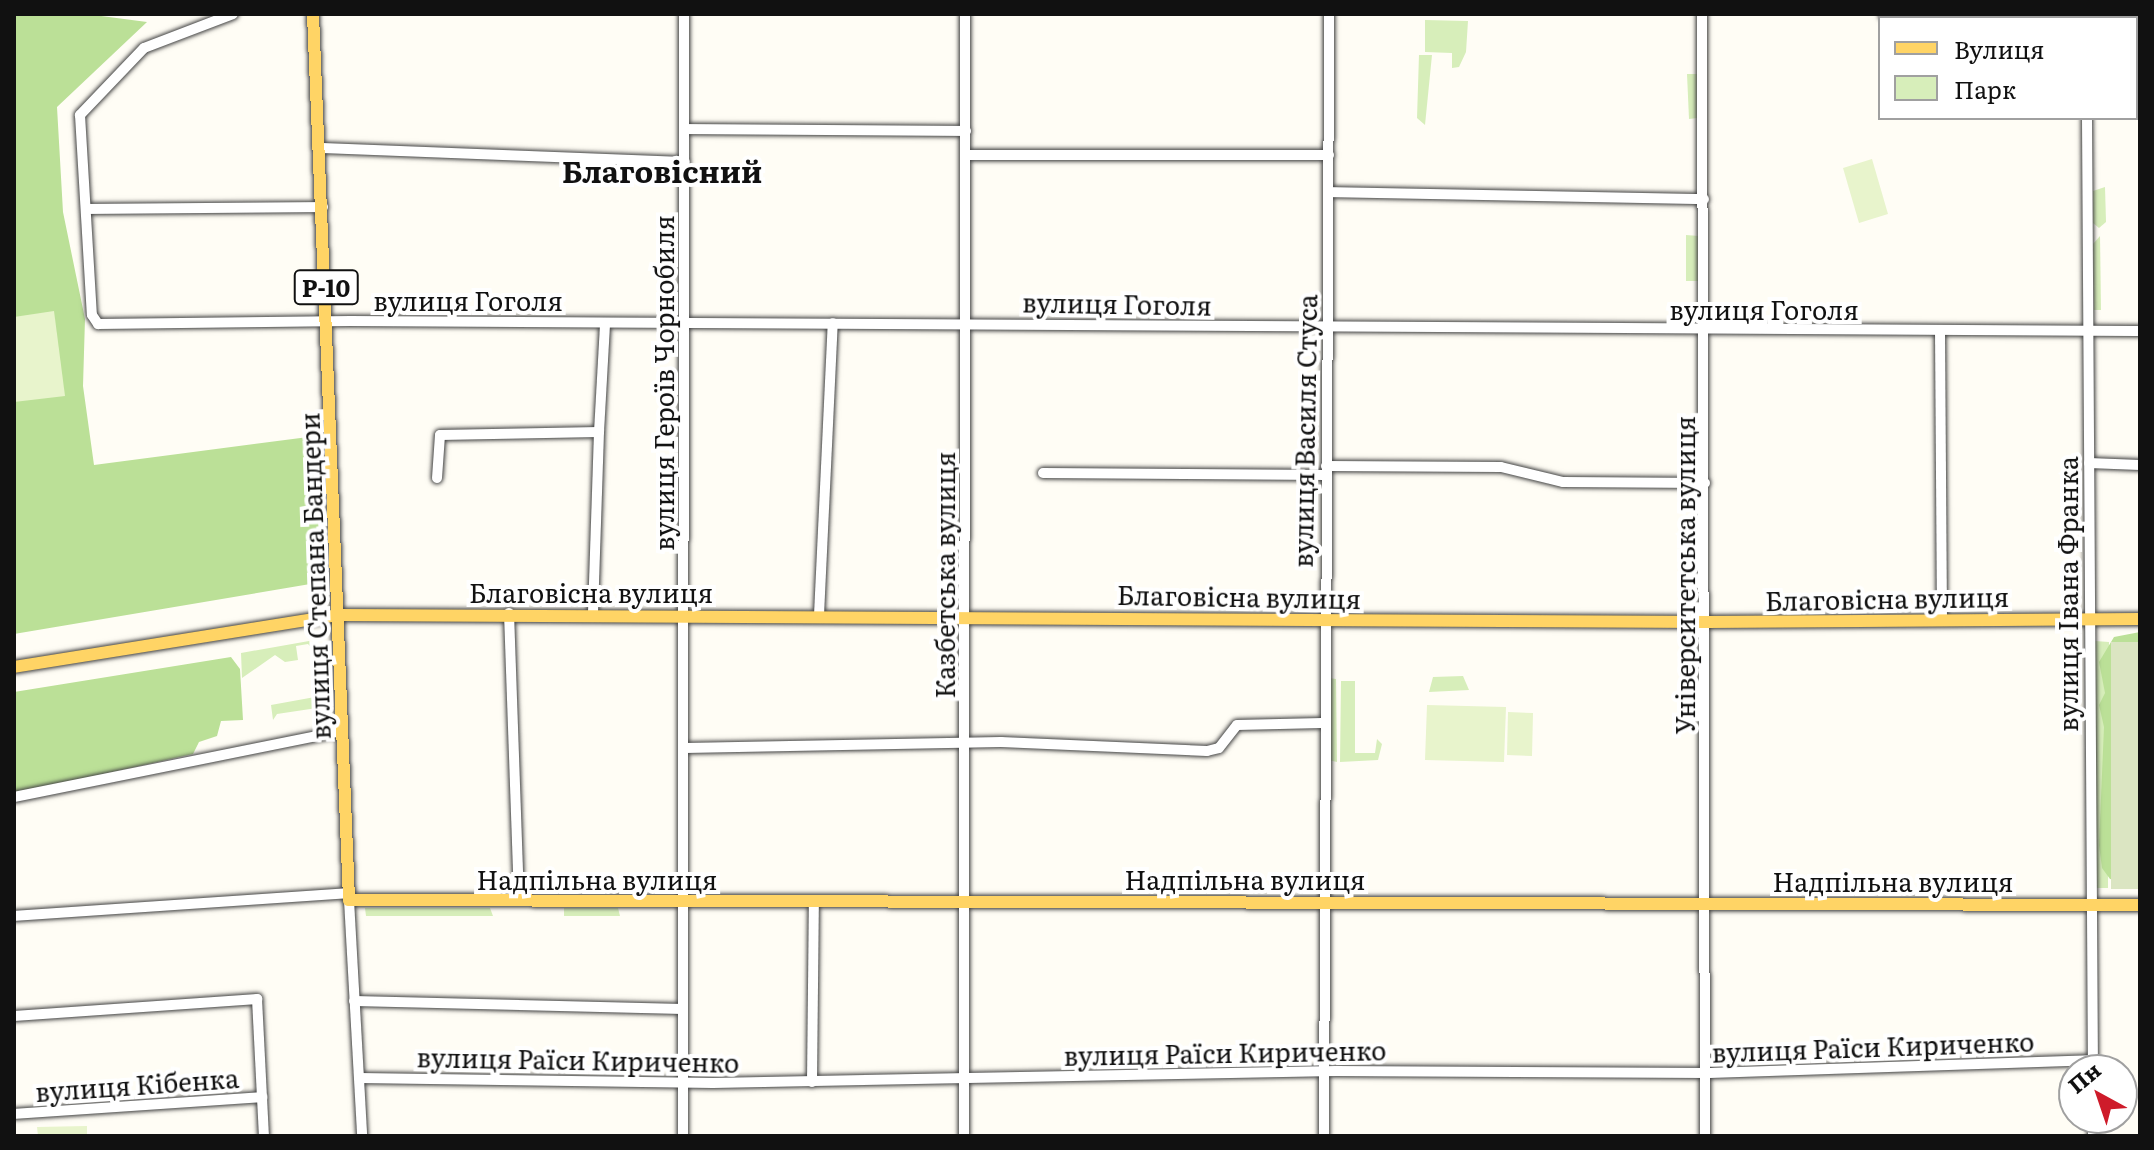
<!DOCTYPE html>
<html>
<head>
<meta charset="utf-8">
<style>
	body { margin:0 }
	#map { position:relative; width:2154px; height:1150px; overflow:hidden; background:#fffdf5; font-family:Literata,serif }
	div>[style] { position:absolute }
	.green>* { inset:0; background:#d7eeba }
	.forest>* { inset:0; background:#bbe097 }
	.cemetery>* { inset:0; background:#dbe5c2 }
	.pitch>* { inset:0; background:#e8f4cc }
	.roads { filter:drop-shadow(0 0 2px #444) drop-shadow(0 0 2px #444) }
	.minor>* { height:10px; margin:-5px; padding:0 5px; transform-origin:5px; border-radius:5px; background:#fff }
	.major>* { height:12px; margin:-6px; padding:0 6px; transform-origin:6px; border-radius:6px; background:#ffd465 }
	span { translate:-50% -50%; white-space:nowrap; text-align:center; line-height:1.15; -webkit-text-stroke:8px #fff; paint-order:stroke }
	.shield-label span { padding:2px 6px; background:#fff; border:2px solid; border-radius:6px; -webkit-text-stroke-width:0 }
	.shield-label { font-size:24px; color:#111; font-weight:700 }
	.street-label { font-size:26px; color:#111 }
	.quarter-label { font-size:30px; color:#111; font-weight:700 }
	.frame { position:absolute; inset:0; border:16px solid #111; pointer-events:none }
	.legend { position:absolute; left:1878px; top:16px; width:260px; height:104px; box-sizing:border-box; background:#fff; border:2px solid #a0a0a0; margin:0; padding:10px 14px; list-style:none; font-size:24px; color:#111 }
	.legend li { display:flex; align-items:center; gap:16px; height:40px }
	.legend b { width:40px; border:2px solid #a0a0a0 }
	.north { position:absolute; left:2058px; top:1054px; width:80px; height:80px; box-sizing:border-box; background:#fff; border:2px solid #a0a0a0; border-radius:50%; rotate:320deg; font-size:22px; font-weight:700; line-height:32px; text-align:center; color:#111 }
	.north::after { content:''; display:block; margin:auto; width:28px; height:36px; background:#ce1b2a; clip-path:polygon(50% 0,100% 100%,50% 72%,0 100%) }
</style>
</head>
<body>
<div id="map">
	<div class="green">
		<i style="clip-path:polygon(1425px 20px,1468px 21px,1466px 52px,1459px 67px,1452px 68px,1452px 53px,1425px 52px)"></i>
		<i style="clip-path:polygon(1419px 55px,1432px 55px,1425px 125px,1417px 118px)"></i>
		<i style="clip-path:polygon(1687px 74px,1697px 74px,1697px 118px,1689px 119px)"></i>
		<i style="clip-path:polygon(2105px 187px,2106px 222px,2099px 228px,2093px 223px,2093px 191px)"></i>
		<i style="clip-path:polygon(1686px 235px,1699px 236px,1699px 281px,1686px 281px)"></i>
		<i style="clip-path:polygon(2100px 236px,2101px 310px,2094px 310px,2093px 244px)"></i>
		<i style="clip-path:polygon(309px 641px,322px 656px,322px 660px,308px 644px,296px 646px,298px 660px,285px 662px,275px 655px,242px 678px,241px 653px)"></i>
		<i style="clip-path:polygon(2095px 641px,2109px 642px,2108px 888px,2096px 888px)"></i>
		<i style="clip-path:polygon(321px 667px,328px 673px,327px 728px,316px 674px)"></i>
		<i style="clip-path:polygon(1463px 676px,1469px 690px,1429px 692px,1433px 677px)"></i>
		<i style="clip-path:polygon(1329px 678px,1336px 679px,1337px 762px,1328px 760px)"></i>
		<i style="clip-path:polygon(1341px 681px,1355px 681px,1355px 753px,1375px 753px,1377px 739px,1382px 744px,1378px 760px,1340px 762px)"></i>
		<i style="clip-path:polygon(315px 697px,317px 708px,277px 714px,273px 720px,271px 705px)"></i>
		<i style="clip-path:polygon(365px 908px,490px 908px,493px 916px,366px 916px)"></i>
		<i style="clip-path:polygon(564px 908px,618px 908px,620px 916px,564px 916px)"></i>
	</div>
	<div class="forest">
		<i style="clip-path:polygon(14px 14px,86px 14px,147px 22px,57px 107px,63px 212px,85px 319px,83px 386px,94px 465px,316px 436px,322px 582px,14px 634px)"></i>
		<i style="clip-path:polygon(2140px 632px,2140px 884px,2110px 879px,2102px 868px,2099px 845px,2104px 727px,2099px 705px,2105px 693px,2099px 662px,2114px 637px)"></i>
		<i style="clip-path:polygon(231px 657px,240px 669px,243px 720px,221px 721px,217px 736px,199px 742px,193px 754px,14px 794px,14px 692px)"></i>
	</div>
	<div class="cemetery">
		<i style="clip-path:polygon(2111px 642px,2140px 642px,2140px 889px,2111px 889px)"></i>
	</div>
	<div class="pitch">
		<i style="clip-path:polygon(1872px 159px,1888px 214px,1859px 223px,1843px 168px)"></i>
		<i style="clip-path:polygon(54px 311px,65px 396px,14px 402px,14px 317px)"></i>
		<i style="clip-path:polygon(1427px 705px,1506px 707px,1504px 762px,1425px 760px)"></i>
		<i style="clip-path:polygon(1508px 712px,1533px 713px,1532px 756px,1507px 755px)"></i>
		<i style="clip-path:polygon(87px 1126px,87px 1136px,38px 1136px,37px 1127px)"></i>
	</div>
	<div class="roads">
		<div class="minor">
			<i style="left:233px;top:14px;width:95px;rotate:159.1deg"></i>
			<i style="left:144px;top:48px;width:93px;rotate:133.7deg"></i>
			<i style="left:80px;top:115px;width:200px;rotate:86.6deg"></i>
			<i style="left:92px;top:315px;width:11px;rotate:56deg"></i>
			<i style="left:98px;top:324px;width:252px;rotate:-0.7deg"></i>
			<i style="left:350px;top:321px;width:1790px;rotate:0.32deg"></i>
			<i style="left:1702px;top:14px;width:1122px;rotate:89.85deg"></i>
			<i style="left:2087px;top:118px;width:952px;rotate:89.64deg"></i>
			<i style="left:685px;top:129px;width:281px;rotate:0.4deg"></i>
			<i style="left:321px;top:148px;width:364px;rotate:2.2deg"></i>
			<i style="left:965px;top:155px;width:364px"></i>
			<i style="left:1329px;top:192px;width:375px;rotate:1.1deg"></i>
			<i style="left:88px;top:209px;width:235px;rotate:-0.5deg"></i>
			<i style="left:1940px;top:331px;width:289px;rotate:89.6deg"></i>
			<i style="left:599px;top:432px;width:109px;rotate:-86.8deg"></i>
			<i style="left:2089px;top:463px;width:51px;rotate:2.2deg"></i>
			<i style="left:1326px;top:466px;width:175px;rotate:0.3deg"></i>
			<i style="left:1501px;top:467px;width:64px;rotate:13.6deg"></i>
			<i style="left:1563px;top:482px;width:142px;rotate:0.4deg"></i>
			<i style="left:1043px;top:473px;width:283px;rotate:0.4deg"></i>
			<i style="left:437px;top:478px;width:43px;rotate:-86deg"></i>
			<i style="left:440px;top:435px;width:159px;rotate:-1.1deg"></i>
			<i style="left:599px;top:432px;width:182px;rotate:91.9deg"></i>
			<i style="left:509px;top:613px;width:288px;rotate:88deg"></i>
			<i style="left:819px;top:615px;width:292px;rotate:-87.3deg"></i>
			<i style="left:685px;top:748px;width:316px;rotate:-1.1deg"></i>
			<i style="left:1001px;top:742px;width:206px;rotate:2.5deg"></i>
			<i style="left:1207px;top:751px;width:12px;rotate:-14deg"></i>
			<i style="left:1219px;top:748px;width:29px;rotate:-52deg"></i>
			<i style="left:1237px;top:725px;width:85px;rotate:-1.3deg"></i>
			<i style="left:14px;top:797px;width:335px;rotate:-11.4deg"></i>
			<i style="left:349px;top:900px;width:236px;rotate:86.8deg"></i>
			<i style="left:14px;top:916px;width:336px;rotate:-3.9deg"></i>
			<i style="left:354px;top:1001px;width:329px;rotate:1.4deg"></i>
			<i style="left:14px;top:1016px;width:244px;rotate:-4deg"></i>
			<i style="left:257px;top:999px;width:137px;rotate:87.1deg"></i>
			<i style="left:359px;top:1078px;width:354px;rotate:0.8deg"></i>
			<i style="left:713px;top:1083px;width:623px;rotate:-1.1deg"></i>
			<i style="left:1336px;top:1071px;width:371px;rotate:0.3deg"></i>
			<i style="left:1707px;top:1073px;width:386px;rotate:-1.9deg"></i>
			<i style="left:812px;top:1082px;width:180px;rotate:-89.4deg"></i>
			<i style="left:14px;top:1114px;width:249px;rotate:-3.9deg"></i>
			<i style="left:2093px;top:1118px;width:18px;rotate:90deg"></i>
			<i style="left:683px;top:1136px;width:1122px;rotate:-89.95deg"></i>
			<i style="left:964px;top:1136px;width:1122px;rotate:-89.95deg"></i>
			<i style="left:1324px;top:1136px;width:1122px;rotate:-89.74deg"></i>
		</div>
		<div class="major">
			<i style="left:313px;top:14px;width:887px;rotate:87.67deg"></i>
			<i style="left:349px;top:900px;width:1791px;rotate:0.16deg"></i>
			<i style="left:1885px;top:14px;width:255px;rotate:0.7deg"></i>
			<i style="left:14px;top:667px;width:328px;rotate:-9.1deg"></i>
			<i style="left:338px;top:615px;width:1369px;rotate:0.29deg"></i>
			<i style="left:1707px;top:622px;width:433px;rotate:-0.4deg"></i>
		</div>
	</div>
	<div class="shield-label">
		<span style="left:326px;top:287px">Р-10</span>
	</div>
	<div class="street-label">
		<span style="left:468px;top:300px">вулиця Гоголя</span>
		<span style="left:1117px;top:303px;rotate:1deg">вулиця Гоголя</span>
		<span style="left:1764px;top:309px">вулиця Гоголя</span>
		<span style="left:663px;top:383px;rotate:-90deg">вулиця Героїв Чорнобиля</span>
		<span style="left:1304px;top:431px;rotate:-89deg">вулиця Василя Стуса</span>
		<span style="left:944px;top:575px;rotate:-90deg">Казбетська вулиця</span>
		<span style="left:1684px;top:575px;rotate:-90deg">Університетська вулиця</span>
		<span style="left:314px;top:576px;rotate:-92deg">вулиця Степана Бандери</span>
		<span style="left:591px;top:592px">Благовісна вулиця</span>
		<span style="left:2067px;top:594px;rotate:-90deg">вулиця Івана Франка</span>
		<span style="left:1239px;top:596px;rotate:1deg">Благовісна вулиця</span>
		<span style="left:1887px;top:598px;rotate:-1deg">Благовісна вулиця</span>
		<span style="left:597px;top:879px">Надпільна вулиця</span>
		<span style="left:1245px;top:879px">Надпільна вулиця</span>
		<span style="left:1893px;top:881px">Надпільна вулиця</span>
		<span style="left:1873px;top:1046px;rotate:-2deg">вулиця Раїси Кириченко</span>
		<span style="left:1225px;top:1052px;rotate:-1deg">вулиця Раїси Кириченко</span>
		<span style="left:578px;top:1059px;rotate:1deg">вулиця Раїси Кириченко</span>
		<span style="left:137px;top:1084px;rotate:-4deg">вулиця Кібенка</span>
	</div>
	<div class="quarter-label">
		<span style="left:662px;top:170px">Благовісний</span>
	</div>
	<div class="frame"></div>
	<ul class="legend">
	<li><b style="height:10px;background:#ffd465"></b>Вулиця</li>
	<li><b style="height:22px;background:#d7eeba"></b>Парк</li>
	</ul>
	<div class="north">Пн</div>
</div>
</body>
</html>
